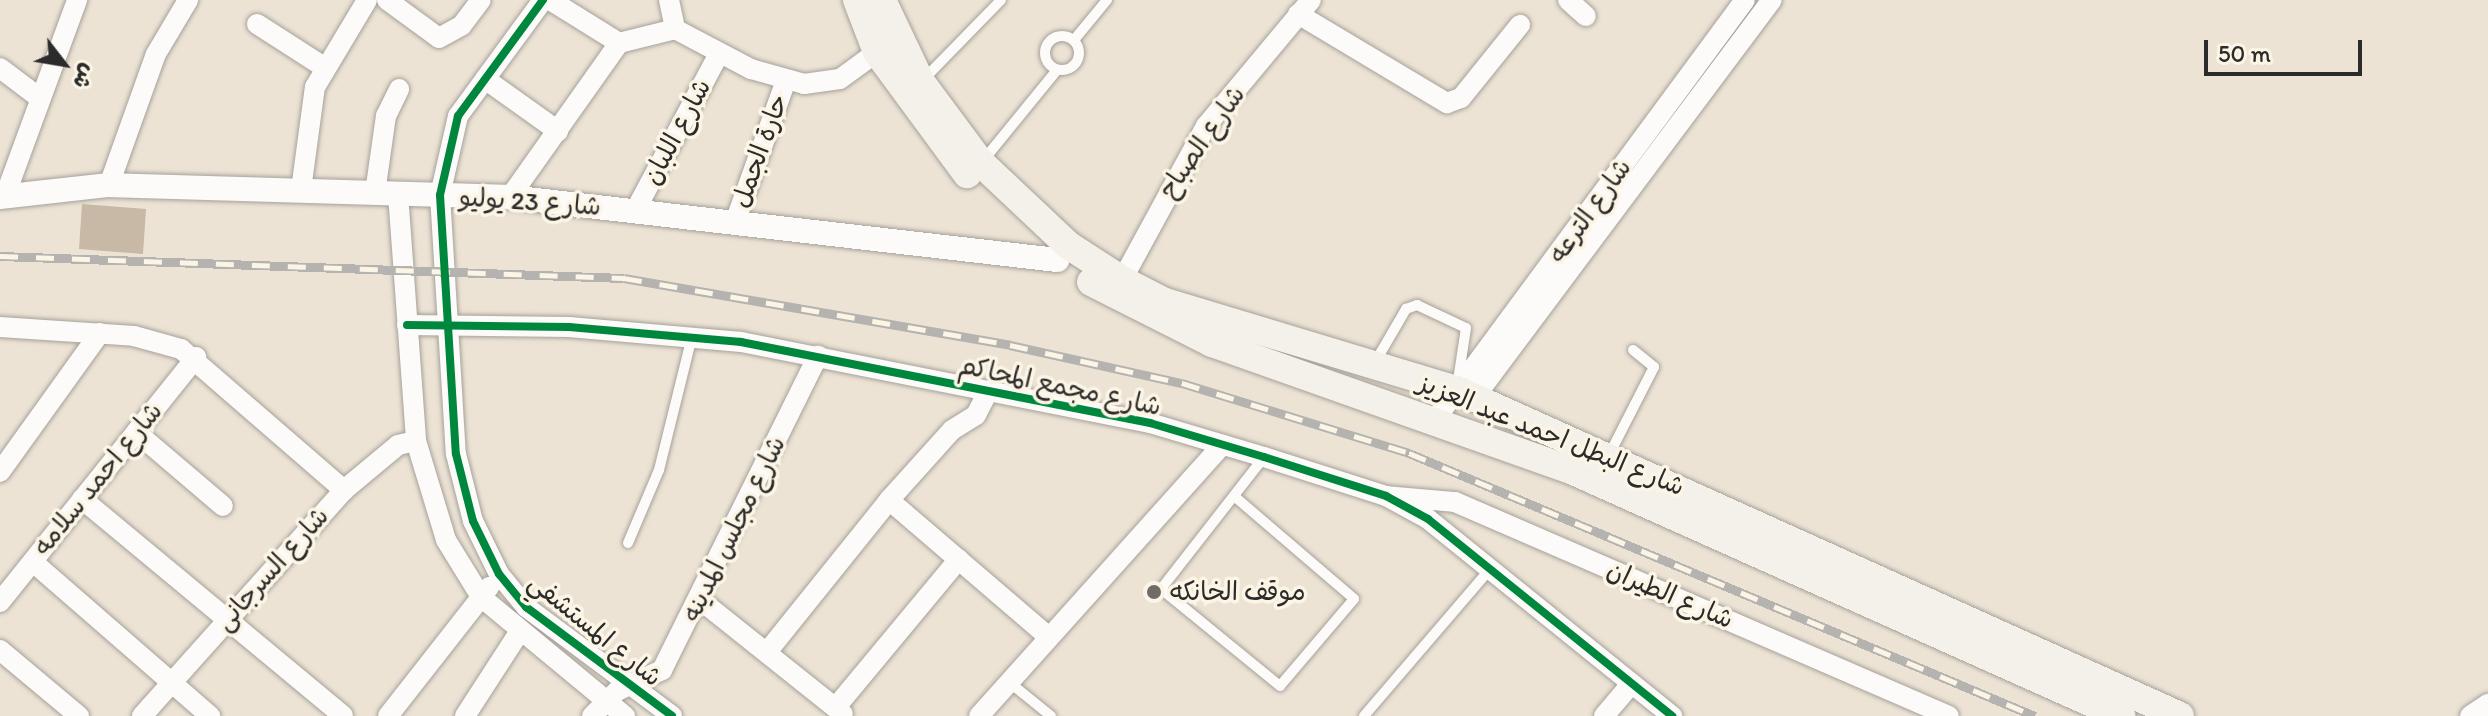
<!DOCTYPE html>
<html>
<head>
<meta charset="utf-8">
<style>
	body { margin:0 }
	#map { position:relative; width:2488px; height:716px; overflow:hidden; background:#ece3d5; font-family:Itim,"Playpen Sans Arabic",sans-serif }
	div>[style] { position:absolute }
	.building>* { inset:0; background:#c7b9a5 }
	.roads { filter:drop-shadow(0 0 2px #a6a199) drop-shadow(0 0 2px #a6a199) }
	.service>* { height:10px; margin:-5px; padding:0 5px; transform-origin:5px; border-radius:5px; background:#fcfbf9 }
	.service>.ring { margin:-5px; padding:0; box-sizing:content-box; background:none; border:10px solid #fcfbf9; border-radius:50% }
	.minor>* { height:20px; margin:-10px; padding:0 10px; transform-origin:10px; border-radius:10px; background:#fcfbf9 }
	.tertiary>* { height:24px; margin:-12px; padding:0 12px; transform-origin:12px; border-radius:12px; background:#fcfbf9 }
	.secondary>* { height:28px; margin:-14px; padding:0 14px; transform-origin:14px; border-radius:14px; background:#f4f1ea }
	.rail>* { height:9px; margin-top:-4.5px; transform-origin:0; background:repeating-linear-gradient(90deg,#fcf5e5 0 18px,#b4b3b0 0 36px); box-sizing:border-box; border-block:2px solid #b4b3b0 }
	.cycleway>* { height:8px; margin:-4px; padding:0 4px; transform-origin:4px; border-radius:4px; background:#00873e }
	.dots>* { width:22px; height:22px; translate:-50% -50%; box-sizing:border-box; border:4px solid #fcf5e5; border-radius:50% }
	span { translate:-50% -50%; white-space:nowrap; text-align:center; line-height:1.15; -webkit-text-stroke:7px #fcf5e5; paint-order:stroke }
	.street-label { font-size:26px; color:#2b2b2b }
	.poi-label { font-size:26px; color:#2b2b2b }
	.left { translate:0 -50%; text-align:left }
	.north { position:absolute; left:24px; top:24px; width:80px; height:80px; -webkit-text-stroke:6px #fcf5e5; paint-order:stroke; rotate:121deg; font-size:22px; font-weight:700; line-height:32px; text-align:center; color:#2b2b2b }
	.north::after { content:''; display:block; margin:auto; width:28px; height:36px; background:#2b2b2b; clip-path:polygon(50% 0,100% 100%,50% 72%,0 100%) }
	.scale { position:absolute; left:2204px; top:40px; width:158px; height:36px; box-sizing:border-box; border:4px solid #2b2b2b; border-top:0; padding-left:10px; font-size:24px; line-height:28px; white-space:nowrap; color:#2b2b2b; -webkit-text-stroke:6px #fcf5e5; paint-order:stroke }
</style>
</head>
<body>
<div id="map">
	<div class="building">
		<i style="clip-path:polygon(82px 204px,146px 209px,143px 254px,79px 249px)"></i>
	</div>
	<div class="roads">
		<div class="service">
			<i class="ring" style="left:1045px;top:36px;width:24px;height:24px"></i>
			<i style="left:1074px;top:40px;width:52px;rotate:-50.5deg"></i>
			<i style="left:922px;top:81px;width:113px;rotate:-45.7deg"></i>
			<i style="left:982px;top:162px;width:119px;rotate:-50.8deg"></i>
			<i style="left:1374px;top:364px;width:64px;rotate:-59.8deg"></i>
			<i style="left:1406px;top:309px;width:12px;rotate:-20deg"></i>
			<i style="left:1417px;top:305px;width:54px;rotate:25.1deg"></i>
			<i style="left:1466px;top:328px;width:53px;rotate:98.7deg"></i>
			<i style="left:1609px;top:455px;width:99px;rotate:-62.9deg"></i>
			<i style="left:1654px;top:367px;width:27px;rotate:-141deg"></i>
			<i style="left:1234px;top:496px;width:158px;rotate:40.6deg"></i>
			<i style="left:1354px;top:599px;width:114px;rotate:130.4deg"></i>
			<i style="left:1280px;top:686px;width:154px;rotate:-140.8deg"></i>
			<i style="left:1161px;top:589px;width:167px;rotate:-52deg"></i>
			<i style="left:628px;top:543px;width:79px;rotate:-67deg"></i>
			<i style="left:659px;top:470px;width:137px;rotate:-76.1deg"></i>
			<i style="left:1009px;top:682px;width:54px;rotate:39deg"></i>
			<i style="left:1364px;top:716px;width:194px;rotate:-49.4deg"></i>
		</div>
		<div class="minor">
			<i style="left:387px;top:0;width:64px;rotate:36.2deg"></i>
			<i style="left:439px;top:38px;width:26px;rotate:-29deg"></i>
			<i style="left:462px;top:25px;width:31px;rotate:-53deg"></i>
			<i style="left:543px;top:0;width:144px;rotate:126.2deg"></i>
			<i style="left:458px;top:116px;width:81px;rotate:102.8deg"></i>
			<i style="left:440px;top:195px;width:259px;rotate:86.5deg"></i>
			<i style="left:456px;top:454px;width:69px;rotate:75.8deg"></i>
			<i style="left:473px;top:521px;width:59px;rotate:63.9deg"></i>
			<i style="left:499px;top:574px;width:43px;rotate:50.7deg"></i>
			<i style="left:526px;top:607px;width:182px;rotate:36.7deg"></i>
			<i style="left:550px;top:0;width:81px;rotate:31.9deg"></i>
			<i style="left:619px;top:43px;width:58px;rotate:-14deg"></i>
			<i style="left:675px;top:29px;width:86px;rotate:27.8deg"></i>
			<i style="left:751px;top:69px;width:55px;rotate:15.8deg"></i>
			<i style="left:804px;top:84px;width:36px;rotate:-8deg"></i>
			<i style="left:840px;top:79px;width:46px;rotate:-36.1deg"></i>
			<i style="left:669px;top:0;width:30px;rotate:78deg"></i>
			<i style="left:1568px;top:0;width:24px;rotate:42deg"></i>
			<i style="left:1298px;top:14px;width:174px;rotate:30.9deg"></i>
			<i style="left:1447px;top:103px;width:15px;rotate:-20deg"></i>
			<i style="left:1461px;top:98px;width:94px;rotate:-51.1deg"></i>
			<i style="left:257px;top:24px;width:80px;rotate:32.7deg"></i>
			<i style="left:0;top:68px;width:46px;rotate:37.1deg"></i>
			<i style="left:485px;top:79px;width:90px;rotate:35.5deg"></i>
			<i style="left:109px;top:185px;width:139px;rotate:-70.3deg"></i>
			<i style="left:156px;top:54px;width:63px;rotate:-59.3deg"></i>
			<i style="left:301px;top:190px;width:104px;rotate:-82.3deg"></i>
			<i style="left:315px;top:87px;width:101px;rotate:-59.1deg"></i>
			<i style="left:375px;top:193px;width:78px;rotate:-81.9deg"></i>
			<i style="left:386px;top:116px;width:30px;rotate:-64deg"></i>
			<i style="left:398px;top:194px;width:248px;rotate:85.8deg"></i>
			<i style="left:416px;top:441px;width:103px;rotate:73.1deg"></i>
			<i style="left:446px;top:540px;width:67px;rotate:58.4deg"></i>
			<i style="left:481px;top:597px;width:187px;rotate:39.6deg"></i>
			<i style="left:5px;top:196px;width:209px;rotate:-69.8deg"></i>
			<i style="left:510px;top:197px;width:189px;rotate:-54.7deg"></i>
			<i style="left:635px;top:211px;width:178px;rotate:-61.9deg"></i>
			<i style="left:735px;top:222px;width:151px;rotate:-70.2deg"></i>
			<i style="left:1116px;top:291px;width:188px;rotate:-61.4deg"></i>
			<i style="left:1206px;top:126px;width:164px;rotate:-50.2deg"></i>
			<i style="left:407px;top:325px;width:162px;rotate:0.7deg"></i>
			<i style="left:569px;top:327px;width:173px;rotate:5deg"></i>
			<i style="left:741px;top:342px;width:417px;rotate:11.2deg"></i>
			<i style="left:1150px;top:423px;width:119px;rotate:16.6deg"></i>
			<i style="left:1264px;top:457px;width:128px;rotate:17.7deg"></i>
			<i style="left:1386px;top:496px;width:48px;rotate:28.7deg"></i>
			<i style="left:1428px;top:519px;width:314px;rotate:38.9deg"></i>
			<i style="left:0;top:327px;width:134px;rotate:3.8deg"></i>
			<i style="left:134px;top:336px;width:49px;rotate:15.5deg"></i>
			<i style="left:181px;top:349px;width:216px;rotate:40.9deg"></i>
			<i style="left:1474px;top:398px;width:497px;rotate:-53.2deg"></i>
			<i style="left:1434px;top:421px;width:523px;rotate:-53.55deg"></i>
			<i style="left:136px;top:432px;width:114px;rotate:40.4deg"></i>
			<i style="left:0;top:472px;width:171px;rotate:-54.3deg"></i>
			<i style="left:1386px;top:496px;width:69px;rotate:5deg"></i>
			<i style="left:1455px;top:502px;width:538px;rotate:23.42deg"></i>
			<i style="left:82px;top:499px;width:339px;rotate:39.7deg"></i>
			<i style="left:889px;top:500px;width:211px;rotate:40.6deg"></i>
			<i style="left:33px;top:562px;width:235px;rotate:41deg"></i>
			<i style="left:699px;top:599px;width:184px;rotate:38.6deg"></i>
			<i style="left:0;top:602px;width:314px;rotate:-51.3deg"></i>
			<i style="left:0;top:650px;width:103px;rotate:39.9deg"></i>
			<i style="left:767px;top:652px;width:195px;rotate:-51.2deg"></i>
			<i style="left:889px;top:500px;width:94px;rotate:-48deg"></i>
			<i style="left:952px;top:430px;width:28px;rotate:-32deg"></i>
			<i style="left:976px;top:415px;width:27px;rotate:-63deg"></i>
			<i style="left:836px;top:707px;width:192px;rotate:-50.3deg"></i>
			<i style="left:142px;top:716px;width:303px;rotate:-48.2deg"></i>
			<i style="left:344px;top:490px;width:70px;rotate:-39.8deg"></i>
			<i style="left:398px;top:445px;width:18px;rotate:-13deg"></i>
			<i style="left:388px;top:716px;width:164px;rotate:-51.9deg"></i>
			<i style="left:465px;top:716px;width:101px;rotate:-57.1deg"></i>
			<i style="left:592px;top:716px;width:35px;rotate:-45deg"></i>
			<i style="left:617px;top:691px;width:50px;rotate:-25deg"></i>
			<i style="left:662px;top:670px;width:351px;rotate:-63.6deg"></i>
			<i style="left:979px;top:716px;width:364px;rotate:-48.1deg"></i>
			<i style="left:1604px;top:716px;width:42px;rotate:-49.8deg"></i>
			<i style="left:2470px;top:716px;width:22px;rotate:-34deg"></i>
		</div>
		<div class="tertiary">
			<i style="left:0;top:197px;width:110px;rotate:-6.3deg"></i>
			<i style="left:109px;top:185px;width:401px;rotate:1.7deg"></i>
			<i style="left:510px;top:197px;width:551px;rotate:6.57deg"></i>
		</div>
		<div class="secondary">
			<i style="left:857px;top:0;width:56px;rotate:69deg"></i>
			<i style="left:877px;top:52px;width:152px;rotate:53.6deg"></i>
			<i style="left:882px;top:0;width:91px;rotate:64.6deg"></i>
			<i style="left:921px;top:82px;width:101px;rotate:53.5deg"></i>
			<i style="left:981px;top:163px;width:120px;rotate:43.3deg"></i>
			<i style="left:1068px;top:245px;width:64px;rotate:32.9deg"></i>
			<i style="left:1122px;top:280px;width:48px;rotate:27.1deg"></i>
			<i style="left:1165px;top:302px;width:305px;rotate:16.8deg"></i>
			<i style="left:1457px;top:390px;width:793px;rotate:24.27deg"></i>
			<i style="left:1091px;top:282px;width:136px;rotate:26.8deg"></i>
			<i style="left:1212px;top:343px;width:381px;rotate:19.5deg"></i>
			<i style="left:1571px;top:470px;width:603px;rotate:24.1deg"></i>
		</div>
	</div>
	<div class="rail">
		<i style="left:0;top:256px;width:624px;rotate:2.02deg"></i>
		<i style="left:624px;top:278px;width:392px;rotate:9.8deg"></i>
		<i style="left:1010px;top:345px;width:176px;rotate:12.5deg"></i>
		<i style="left:1182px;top:383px;width:238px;rotate:17.1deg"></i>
		<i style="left:1409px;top:453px;width:679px;rotate:22.79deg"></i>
	</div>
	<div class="cycleway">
		<i style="left:543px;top:0;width:144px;rotate:126.2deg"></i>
		<i style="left:458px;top:116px;width:81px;rotate:102.8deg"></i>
		<i style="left:440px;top:195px;width:259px;rotate:86.5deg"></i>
		<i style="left:456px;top:454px;width:69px;rotate:75.8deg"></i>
		<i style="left:473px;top:521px;width:59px;rotate:63.9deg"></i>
		<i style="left:499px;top:574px;width:43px;rotate:50.7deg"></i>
		<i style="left:526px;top:607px;width:182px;rotate:36.7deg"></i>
		<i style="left:407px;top:325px;width:162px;rotate:0.7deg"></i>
		<i style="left:569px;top:327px;width:173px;rotate:5deg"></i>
		<i style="left:741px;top:342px;width:417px;rotate:11.2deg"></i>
		<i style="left:1150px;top:423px;width:119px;rotate:16.6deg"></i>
		<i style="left:1264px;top:457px;width:128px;rotate:17.7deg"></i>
		<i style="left:1386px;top:496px;width:48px;rotate:28.7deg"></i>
		<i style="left:1428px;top:519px;width:314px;rotate:38.9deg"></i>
	</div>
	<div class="dots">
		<i style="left:1154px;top:592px;background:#6f6b66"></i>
	</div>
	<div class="street-label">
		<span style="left:677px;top:132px;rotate:-62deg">شارع اللبان</span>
		<span style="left:1202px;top:142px;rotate:-55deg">شارع الصباح</span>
		<span style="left:760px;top:151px;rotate:-70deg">حارة الجمل</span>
		<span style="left:530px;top:202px;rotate:4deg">شارع 23 يوليو</span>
		<span style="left:1590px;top:211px;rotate:-54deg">شارع الترعه</span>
		<span style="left:1060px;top:386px;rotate:12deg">شارع مجمع المحاكم</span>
		<span style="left:1551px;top:435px;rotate:22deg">شارع البطل احمد عبد العزيز</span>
		<span style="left:98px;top:479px;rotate:-51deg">شارع احمد سلامه</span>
		<span style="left:734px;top:529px;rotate:-64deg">شارع مجلس المدينه</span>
		<span style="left:272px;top:569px;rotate:-48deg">شارع السرجانى</span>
		<span style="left:1670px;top:595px;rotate:23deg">شارع الطيران</span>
		<span style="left:595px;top:630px;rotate:39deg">شارع المستشفي</span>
	</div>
	<div class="poi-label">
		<span class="left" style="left:1170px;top:592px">موقف الخانكه</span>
	</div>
	<div class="north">ش</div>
	<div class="scale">50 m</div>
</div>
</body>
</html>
